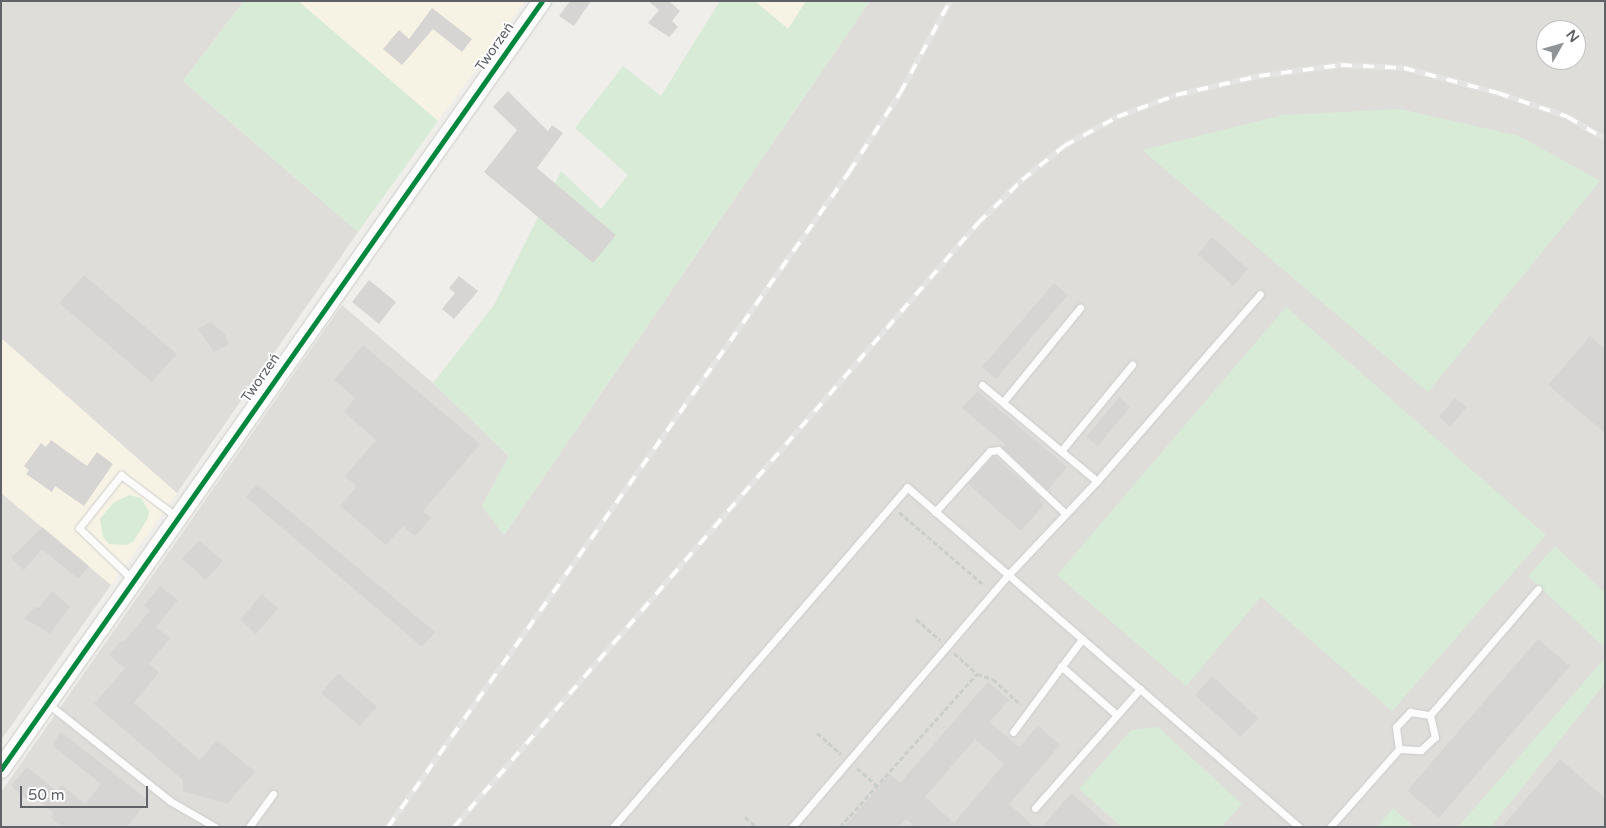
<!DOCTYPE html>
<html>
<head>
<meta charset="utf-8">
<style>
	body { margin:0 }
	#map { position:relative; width:1606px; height:828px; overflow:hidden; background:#efeeea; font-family:"Varela Round",sans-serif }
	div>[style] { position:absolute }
	.commercial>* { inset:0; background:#f7f3e4 }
	.industrial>* { inset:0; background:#dfddda }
	.green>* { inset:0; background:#d8ebd6 }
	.building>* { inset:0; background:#d6d5d3 }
	.path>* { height:3px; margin-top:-1.5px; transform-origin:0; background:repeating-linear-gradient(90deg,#cacfcc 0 5px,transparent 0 7.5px) }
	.roads { filter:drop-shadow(0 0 1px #cbcccc) drop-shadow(0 0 1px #cbcccc) }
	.service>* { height:7px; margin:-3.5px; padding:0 3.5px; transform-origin:3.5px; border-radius:3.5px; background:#fdfcfc }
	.tertiary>* { height:18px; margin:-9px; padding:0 9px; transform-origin:9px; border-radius:9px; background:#fdfcfc }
	.rail>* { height:5.5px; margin-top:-2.75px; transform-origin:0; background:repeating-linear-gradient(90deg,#fff 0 11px,#e4e4e4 0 22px); box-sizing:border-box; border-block:1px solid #e4e4e4 }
	.cycleway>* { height:5px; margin:-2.5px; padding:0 2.5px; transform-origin:2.5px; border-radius:2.5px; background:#00873e }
	span { translate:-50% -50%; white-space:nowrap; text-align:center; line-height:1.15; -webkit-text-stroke:4px #fff; paint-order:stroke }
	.street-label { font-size:14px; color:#5f6368 }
	.frame { position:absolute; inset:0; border:2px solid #5f6368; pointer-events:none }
	.north { position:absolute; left:1536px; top:20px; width:50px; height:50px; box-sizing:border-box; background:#fff; border:1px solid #bfc1c3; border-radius:50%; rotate:52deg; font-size:14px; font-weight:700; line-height:20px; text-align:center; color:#5f6368 }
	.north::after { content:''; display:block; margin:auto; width:18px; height:22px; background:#919496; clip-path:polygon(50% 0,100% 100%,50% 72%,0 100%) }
	.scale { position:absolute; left:20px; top:786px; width:128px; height:22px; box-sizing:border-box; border:2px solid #5f6368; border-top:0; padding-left:6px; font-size:15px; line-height:18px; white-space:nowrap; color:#5f6368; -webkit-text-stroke:4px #fff; paint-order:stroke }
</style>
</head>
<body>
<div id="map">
	<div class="commercial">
		<i style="clip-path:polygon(298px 1px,525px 1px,438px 121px)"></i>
		<i style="clip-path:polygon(755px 1px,806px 1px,789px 29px)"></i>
		<i style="clip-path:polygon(1px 338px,177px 493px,111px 585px,1px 493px)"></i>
	</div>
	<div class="industrial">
		<i style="clip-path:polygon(1px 1px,244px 1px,183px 81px,358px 232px,177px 493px,1px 338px)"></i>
		<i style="clip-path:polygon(evenodd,870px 1px,1605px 1px,1605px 827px,1px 827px,1px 792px,342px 305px,433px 383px,509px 456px,482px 506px,504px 535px,870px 1px,1546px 30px,1576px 30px,1576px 60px,1546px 60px,1546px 30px)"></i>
		<i style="clip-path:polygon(1px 493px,111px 585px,1px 740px)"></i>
	</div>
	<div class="green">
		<i style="clip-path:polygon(244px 1px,298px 1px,438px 121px,358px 232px,183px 81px)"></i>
		<i style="clip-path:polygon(720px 1px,755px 1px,788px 29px,806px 1px,870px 1px,504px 535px,482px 506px,509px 456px,433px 383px,494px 305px,561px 171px,601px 209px,628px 175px,575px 128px,623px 66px,661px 96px)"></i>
		<i style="clip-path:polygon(1400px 109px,1519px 136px,1600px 181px,1428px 392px,1142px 150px,1283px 115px)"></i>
		<i style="clip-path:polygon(1286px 307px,1546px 535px,1392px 711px,1261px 597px,1186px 686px,1057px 575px)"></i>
		<i style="clip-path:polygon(129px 495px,141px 498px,149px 511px,148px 518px,133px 542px,126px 545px,109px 544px,103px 537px,100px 519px,113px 503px)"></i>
		<i style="clip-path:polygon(1555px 546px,1605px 593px,1605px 648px,1528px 576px)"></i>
		<i style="clip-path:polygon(1605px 658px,1605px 683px,1491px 827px,1458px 827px)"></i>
		<i style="clip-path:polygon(1158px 727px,1242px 804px,1221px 827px,1122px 827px,1079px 789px,1131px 730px)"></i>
		<i style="clip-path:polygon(1393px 808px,1414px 827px,1377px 827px)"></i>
	</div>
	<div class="building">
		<i style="clip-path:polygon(570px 1px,591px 1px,574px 26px,559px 16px)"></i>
		<i style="clip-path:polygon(648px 1px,669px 1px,680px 11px,672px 21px,678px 27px,669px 37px,648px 23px,659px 10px)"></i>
		<i style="clip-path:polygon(432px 8px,472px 39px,462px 52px,433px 29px,402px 65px,383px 49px,399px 30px,409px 39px)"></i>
		<i style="clip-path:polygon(508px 91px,548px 131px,552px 125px,563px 133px,537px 168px,616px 235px,593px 263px,484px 172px,517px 130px,493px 107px)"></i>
		<i style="clip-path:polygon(1212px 237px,1248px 269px,1233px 286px,1198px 254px)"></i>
		<i style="clip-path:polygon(84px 275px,177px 354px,152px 382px,59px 303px)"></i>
		<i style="clip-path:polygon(459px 276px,478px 291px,454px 319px,442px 309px,455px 293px,449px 288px)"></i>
		<i style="clip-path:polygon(369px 280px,396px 302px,379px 324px,352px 302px)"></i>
		<i style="clip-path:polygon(1054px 283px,1068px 295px,996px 379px,982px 367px)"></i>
		<i style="clip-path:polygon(210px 322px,225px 334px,228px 344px,214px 352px,198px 329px)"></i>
		<i style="clip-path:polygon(1590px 336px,1605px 349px,1605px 433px,1548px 385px)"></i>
		<i style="clip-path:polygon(363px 345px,480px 444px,423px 511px,431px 518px,415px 536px,403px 526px,386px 545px,340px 506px,357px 486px,345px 476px,376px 440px,344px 412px,355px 398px,334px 380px)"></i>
		<i style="clip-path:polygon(977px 391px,1067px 467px,1048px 490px,1002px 447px,1005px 444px,962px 408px)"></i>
		<i style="clip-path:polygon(1119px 397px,1130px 407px,1098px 446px,1086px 437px)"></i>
		<i style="clip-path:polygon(1455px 398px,1467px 407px,1450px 427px,1439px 417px)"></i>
		<i style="clip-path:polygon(51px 440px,87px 466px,97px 452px,113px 464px,84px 506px,55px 486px,52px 492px,26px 474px,29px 470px,24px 466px,41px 443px,46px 447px)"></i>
		<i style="clip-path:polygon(994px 456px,1041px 498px,1039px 500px,1044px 505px,1021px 531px,968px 484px)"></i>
		<i style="clip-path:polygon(257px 484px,435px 632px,422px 647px,246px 497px)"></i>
		<i style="clip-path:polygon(42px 527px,89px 566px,78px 579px,42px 549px,24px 570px,11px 558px)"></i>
		<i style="clip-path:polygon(199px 540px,223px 561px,206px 580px,182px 559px)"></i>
		<i style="clip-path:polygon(160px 586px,178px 600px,156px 627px,170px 638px,149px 664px,159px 672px,134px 703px,200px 760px,217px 740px,255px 772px,227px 804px,183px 791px,183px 780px,94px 704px,125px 668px,109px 655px,122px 640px,124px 642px,150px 610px,144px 606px)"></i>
		<i style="clip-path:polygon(52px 591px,70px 607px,50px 634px,24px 618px,35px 607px,39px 608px)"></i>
		<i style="clip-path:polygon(262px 594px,278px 608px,256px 634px,240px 620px)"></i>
		<i style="clip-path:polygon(1538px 639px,1570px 666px,1439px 818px,1407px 791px)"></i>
		<i style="clip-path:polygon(338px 673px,377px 707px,360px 726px,321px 693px)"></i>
		<i style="clip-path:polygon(1212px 676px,1258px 718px,1241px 737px,1195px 695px)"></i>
		<i style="clip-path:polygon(evenodd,988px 682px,1009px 700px,990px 722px,1019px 747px,1038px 726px,1060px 745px,1009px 804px,1035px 827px,915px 827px,906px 819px,899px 827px,844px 827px,890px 774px,900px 783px,988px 682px,975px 739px,1004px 764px,954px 823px,925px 797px,975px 739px)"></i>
		<i style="clip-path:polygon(60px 731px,148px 800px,127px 827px,62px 827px,51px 818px,54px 813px,35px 797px,30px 802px,11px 786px,27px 767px,57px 791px,62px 785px,85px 804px,101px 784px,53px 746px)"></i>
		<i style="clip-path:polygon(1560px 759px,1605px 798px,1605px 827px,1502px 827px)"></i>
		<i style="clip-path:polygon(1071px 793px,1110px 827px,1042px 827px)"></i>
	</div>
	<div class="path">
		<i style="left:899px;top:512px;width:113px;rotate:40.7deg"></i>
		<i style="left:916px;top:619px;width:32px;rotate:41deg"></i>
		<i style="left:954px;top:653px;width:31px;rotate:42deg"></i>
		<i style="left:977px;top:674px;width:17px;rotate:17deg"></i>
		<i style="left:993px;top:679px;width:38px;rotate:43deg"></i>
		<i style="left:817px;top:733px;width:32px;rotate:41deg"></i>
		<i style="left:857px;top:768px;width:29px;rotate:41deg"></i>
		<i style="left:745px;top:817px;width:16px;rotate:40deg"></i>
		<i style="left:840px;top:827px;width:205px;rotate:-48.2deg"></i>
	</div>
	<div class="roads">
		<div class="service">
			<i style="left:982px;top:385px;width:150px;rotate:39.9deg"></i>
			<i style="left:1003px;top:402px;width:122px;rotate:-50.7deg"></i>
			<i style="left:1061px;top:451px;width:112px;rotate:-50.5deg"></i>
			<i style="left:935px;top:512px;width:82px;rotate:-48deg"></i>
			<i style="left:990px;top:451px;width:8px;rotate:-7deg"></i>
			<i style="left:998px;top:450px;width:93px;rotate:43.3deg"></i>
			<i style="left:133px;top:580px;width:75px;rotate:-136.1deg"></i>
			<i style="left:79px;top:528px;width:68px;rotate:-51.6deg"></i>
			<i style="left:121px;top:475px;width:70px;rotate:36.9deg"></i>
			<i style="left:1061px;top:666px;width:74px;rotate:41.2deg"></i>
			<i style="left:47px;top:703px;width:157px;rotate:38.5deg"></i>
			<i style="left:170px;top:801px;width:52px;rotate:30deg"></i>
			<i style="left:1013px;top:732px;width:116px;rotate:-53.4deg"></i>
			<i style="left:1399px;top:749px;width:22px;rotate:-98deg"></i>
			<i style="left:1396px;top:727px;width:21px;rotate:-47deg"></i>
			<i style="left:1410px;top:712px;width:20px;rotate:9deg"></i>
			<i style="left:1035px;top:808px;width:159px;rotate:-48.6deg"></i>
			<i style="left:249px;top:827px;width:41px;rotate:-54deg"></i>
			<i style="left:613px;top:827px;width:449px;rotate:-49.1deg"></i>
			<i style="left:907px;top:487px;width:519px;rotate:40.94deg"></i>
			<i style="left:792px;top:827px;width:332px;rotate:-49.4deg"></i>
			<i style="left:1008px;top:575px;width:129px;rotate:-46.6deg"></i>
			<i style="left:1097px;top:481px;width:248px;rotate:-48.9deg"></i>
			<i style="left:1330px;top:827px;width:104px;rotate:-48.5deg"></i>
			<i style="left:1399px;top:749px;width:22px;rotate:3deg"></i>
			<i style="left:1421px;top:750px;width:19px;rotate:-43deg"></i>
			<i style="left:1435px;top:737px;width:23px;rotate:-103deg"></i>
			<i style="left:1430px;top:715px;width:166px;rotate:-49.4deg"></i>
		</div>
		<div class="tertiary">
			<i style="left:1px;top:769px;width:939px;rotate:-54.84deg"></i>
		</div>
	</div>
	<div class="rail">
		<i style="left:388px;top:827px;width:801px;rotate:-54.86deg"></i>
		<i style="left:849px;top:172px;width:94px;rotate:-57.2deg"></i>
		<i style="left:900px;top:93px;width:105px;rotate:-61.5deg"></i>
		<i style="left:454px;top:827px;width:800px;rotate:-49.06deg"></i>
		<i style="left:978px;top:223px;width:62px;rotate:-44.3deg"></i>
		<i style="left:1022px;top:180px;width:54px;rotate:-39deg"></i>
		<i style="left:1064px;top:146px;width:60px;rotate:-28.7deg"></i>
		<i style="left:1117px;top:117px;width:63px;rotate:-20.4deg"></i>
		<i style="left:1176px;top:95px;width:85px;rotate:-12.9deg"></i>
		<i style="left:1259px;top:76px;width:83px;rotate:-7.6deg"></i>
		<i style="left:1341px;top:65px;width:63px;rotate:2.7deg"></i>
		<i style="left:1404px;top:68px;width:97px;rotate:14.9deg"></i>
		<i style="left:1498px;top:93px;width:74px;rotate:18.9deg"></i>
		<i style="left:1568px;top:117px;width:43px;rotate:30.7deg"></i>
	</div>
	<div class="cycleway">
		<i style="left:1px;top:769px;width:939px;rotate:-54.84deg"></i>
	</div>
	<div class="street-label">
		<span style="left:495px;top:47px;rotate:-55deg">Tworzeń</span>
		<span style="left:261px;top:378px;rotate:-55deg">Tworzeń</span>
	</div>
	<div class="frame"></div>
	<div class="north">N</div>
	<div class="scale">50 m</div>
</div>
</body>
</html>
